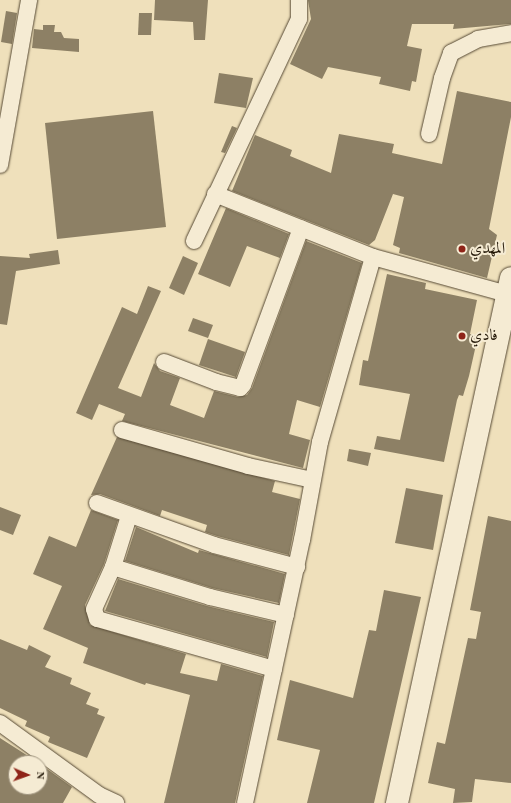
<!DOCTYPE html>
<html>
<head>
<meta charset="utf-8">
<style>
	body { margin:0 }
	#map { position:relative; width:511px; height:803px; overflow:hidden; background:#efe0bb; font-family:"Old Standard TT",Amiri,serif }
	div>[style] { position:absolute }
	.building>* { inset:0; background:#8d8065 }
	.roads { filter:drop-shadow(0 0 1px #564934) drop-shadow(0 0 1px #564934) }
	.street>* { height:16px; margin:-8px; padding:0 8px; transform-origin:8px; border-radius:8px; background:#f5ebd3 }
	.secondary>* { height:22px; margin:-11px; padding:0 11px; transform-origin:11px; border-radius:11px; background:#f5ebd3 }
	.dots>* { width:11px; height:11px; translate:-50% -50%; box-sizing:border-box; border:2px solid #f5ebd3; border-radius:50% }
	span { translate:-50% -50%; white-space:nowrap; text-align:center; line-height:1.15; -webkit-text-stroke:4px #f5ebd3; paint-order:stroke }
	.poi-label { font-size:16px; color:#231707 }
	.left { translate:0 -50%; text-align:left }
	.north { position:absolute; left:8px; top:755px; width:40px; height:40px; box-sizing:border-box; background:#f5ebd3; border:1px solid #a19681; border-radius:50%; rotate:92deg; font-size:11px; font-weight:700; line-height:16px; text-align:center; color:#231707 }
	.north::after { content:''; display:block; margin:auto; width:14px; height:18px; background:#8f2418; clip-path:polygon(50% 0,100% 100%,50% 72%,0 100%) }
</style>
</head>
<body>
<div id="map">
	<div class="building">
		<i style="clip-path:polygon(155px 0,208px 0,205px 40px,194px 40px,193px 22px,154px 20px)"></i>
		<i style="clip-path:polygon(308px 0,511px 0,511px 24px,453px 29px,454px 24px,412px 24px,407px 46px,422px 49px,416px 82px,412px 81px,410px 91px,379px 84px,381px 77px,328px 67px,322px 79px,290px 64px,311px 19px)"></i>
		<i style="clip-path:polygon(6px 11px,17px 13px,12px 44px,1px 42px)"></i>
		<i style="clip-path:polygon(139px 13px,152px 13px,151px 35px,138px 35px)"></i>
		<i style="clip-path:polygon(43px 25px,55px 25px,54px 32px,61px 32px,64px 38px,79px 39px,79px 52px,32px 48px,34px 29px,43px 30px)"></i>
		<i style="clip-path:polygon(219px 73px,253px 78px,246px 108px,214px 103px)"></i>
		<i style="clip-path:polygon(457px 91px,511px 102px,511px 117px,489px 229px,497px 235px,487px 278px,399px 253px,400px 248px,393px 245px,404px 197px,393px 194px,375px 240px,369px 245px,232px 191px,255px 135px,292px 150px,290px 156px,331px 173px,339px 134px,394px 144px,392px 153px,442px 164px)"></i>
		<i style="clip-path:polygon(153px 111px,166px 227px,57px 239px,45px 123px)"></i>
		<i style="clip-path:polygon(232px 126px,237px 128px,225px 153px,221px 152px)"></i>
		<i style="clip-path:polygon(226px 208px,289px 234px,280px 258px,247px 246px,230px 287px,198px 274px)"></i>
		<i style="clip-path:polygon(306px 241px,362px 263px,320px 407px,297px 400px,289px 434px,310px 440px,303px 468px,122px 421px,125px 414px,99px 404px,92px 420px,76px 413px,122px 307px,137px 314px,148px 286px,161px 291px,118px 388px,141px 397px,154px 363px,160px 371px,180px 378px,170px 405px,204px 418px,214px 391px,238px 397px,247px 395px,252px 388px)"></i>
		<i style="clip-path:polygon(58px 250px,60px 264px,16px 271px,7px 325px,0 324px,0 256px,30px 258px,29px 254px)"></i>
		<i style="clip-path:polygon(183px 256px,198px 263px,184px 295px,169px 288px)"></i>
		<i style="clip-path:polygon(387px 274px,426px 283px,425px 289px,477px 300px,470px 334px,478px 336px,469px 376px,463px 396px,459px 395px,457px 400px,444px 462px,374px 449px,377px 436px,400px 440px,410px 394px,359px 385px,363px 360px,368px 361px)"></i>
		<i style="clip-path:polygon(193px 318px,213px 325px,208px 338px,188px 331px)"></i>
		<i style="clip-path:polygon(208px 339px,245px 352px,236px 377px,199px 365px)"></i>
		<i style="clip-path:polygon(117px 437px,275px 481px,272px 492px,300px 499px,289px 555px,217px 536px,205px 532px,207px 525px,162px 510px,160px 516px,100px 494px,91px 495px)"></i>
		<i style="clip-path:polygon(349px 449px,371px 453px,368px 466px,347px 461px)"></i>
		<i style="clip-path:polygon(406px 488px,443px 495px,433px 550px,395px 543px)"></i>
		<i style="clip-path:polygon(0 507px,21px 515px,13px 535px,0 530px)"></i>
		<i style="clip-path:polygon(91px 510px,118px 520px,104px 564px,85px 605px,90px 625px,186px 654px,180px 673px,217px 681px,221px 664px,263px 676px,235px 803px,164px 803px,190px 695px,146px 683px,145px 685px,83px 663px,88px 648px,43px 629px,62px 586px,33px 574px,49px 536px,76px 547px)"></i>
		<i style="clip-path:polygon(488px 516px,511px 521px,511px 783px,475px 779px,472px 802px,453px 803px,455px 789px,428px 783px,437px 742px,445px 744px,468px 638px,476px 639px,481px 612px,470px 610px)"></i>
		<i style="clip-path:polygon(136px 527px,198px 553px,199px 550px,285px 574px,279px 603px,212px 588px,125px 561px)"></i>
		<i style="clip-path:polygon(118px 579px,207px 606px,274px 622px,267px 657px,105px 611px)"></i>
		<i style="clip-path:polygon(384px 590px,421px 597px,374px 803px,307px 803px,320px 750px,277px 740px,290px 680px,353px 698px,369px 630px,376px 631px)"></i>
		<i style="clip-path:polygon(0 639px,27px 650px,29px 645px,51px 656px,45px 667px,72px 678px,70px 684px,91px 693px,86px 704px,99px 709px,97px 714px,105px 717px,87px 758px,48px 742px,50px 737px,25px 726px,27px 721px,0 708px)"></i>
		<i style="clip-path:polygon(0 738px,39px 763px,16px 763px,16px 787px,40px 787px,40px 764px,72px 787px,63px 803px,0 803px)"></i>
	</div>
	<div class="roads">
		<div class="street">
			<i style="left:429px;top:134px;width:57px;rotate:-76.9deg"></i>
			<i style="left:442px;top:78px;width:27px;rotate:-70deg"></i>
			<i style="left:451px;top:53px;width:30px;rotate:-27deg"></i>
			<i style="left:478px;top:39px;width:34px;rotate:-10deg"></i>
			<i style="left:0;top:165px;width:168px;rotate:-80deg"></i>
			<i style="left:215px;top:194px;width:170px;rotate:21.7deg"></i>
			<i style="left:373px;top:257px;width:143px;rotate:15.4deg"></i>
			<i style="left:194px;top:241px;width:246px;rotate:-64.7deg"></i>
			<i style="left:299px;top:19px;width:19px;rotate:-90deg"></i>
			<i style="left:164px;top:362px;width:56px;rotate:21deg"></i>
			<i style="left:216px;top:382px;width:25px;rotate:14deg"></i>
			<i style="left:240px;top:388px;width:4px;rotate:-45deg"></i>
			<i style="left:243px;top:385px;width:167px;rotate:-69.7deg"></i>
			<i style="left:122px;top:430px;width:131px;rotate:15.9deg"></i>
			<i style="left:248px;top:466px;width:66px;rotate:12.2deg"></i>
			<i style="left:97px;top:503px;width:124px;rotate:19.7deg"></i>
			<i style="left:214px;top:545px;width:86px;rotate:14.8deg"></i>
			<i style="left:113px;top:567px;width:53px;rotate:-72.6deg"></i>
			<i style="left:274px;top:669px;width:184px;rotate:-164.2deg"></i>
			<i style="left:97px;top:619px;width:10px;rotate:-107deg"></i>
			<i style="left:94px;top:609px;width:46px;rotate:-65.7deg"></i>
			<i style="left:113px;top:567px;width:102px;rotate:17.2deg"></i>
			<i style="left:210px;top:597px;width:78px;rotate:13.3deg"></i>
			<i style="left:0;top:723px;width:122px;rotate:36deg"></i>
			<i style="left:99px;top:795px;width:19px;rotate:25deg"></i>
			<i style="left:245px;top:803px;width:269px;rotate:-77.8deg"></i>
			<i style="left:302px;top:540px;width:100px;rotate:-79.6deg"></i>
			<i style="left:320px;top:442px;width:192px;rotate:-74deg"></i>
		</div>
		<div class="secondary">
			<i style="left:397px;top:803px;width:537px;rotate:-77.75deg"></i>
		</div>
	</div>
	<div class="dots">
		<i style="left:462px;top:249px;background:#8f2418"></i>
		<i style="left:462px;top:336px;background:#8f2418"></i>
	</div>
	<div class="poi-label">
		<span class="left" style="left:470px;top:249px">المهدي</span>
		<span class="left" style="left:470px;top:336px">فادي</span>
	</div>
	<div class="north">N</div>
</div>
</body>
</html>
